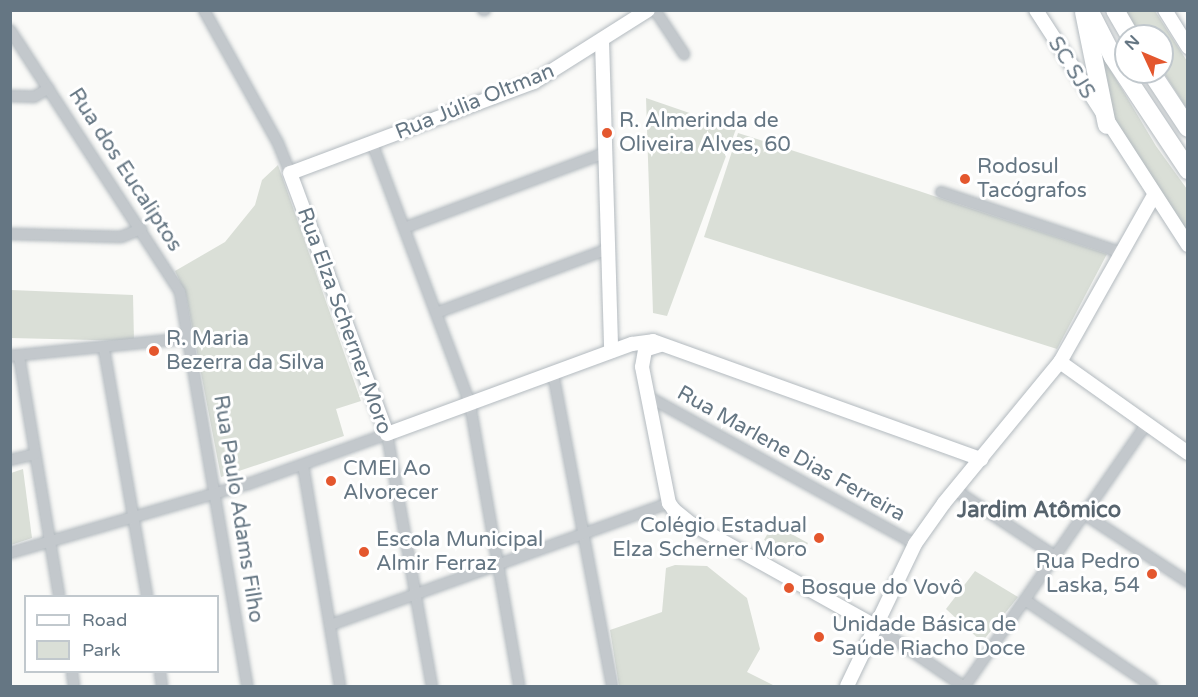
<!DOCTYPE html>
<html>
<head>
<meta charset="utf-8">
<style>
	body { margin:0 }
	#map { position:relative; width:1198px; height:697px; overflow:hidden; background:#fafaf8; font-family:"Varela Round",sans-serif }
	div>[style] { position:absolute }
	.green>* { inset:0; background:#dadfd7 }
	.roads { filter:drop-shadow(0 0 2px #b3babf) drop-shadow(0 0 2px #b3babf) }
	.street>* { height:10px; margin:-5px; padding:0 5px; transform-origin:5px; border-radius:5px; background:#c3c8cc }
	.secondary>* { height:14px; margin:-7px; padding:0 7px; transform-origin:7px; border-radius:7px; background:#fff }
	.highway>* { height:18px; margin:-9px; padding:0 9px; transform-origin:9px; border-radius:9px; background:#fff }
	.dots>* { width:16px; height:16px; translate:-50% -50%; box-sizing:border-box; border:3px solid #fff; border-radius:50% }
	span { translate:-50% -50%; white-space:nowrap; text-align:center; line-height:1.15; -webkit-text-stroke:6px #fff; paint-order:stroke }
	.street-label { font-size:21px; color:#657683 }
	.poi-label { font-size:21px; color:#657683 }
	.left { translate:0 -50%; text-align:left }
	.right { translate:-100% -50%; text-align:right }
	.neighbourhood-label { font-size:22px; color:#57646e; font-weight:700 }
	.frame { position:absolute; inset:0; border:12px solid #657683; pointer-events:none }
	.legend { position:absolute; left:24px; top:595px; width:195px; height:78px; box-sizing:border-box; background:#fff; border:2px solid #c1c8cd; margin:0; padding:8px 10px; list-style:none; font-size:18px; color:#657683 }
	.legend li { display:flex; align-items:center; gap:12px; height:30px }
	.legend b { width:30px; border:2px solid #c1c8cd }
	.north { position:absolute; left:1114px; top:24px; width:60px; height:60px; box-sizing:border-box; background:#fff; border:2px solid #c1c8cd; border-radius:50%; rotate:314deg; font-size:16px; font-weight:700; line-height:24px; text-align:center; color:#657683 }
	.north::after { content:''; display:block; margin:auto; width:21px; height:27px; background:#e4572e; clip-path:polygon(50% 0,100% 100%,50% 72%,0 100%) }
</style>
</head>
<body>
<div id="map">
	<div class="green">
		<i style="clip-path:polygon(1126px 11px,1155px 11px,1187px 61px,1187px 109px,1162px 70px,1162px 36px,1141px 36px)"></i>
		<i style="clip-path:polygon(1092px 39px,1156px 146px,1187px 189px,1187px 238px,1111px 123px)"></i>
		<i style="clip-path:polygon(646px 98px,736px 129px,667px 316px,653px 313px)"></i>
		<i style="clip-path:polygon(738px 133px,916px 190px,1107px 254px,1057px 349px,704px 237px)"></i>
		<i style="clip-path:polygon(278px 165px,361px 401px,336px 409px,344px 436px,221px 477px,186px 295px,175px 271px,225px 242px,255px 205px,262px 180px)"></i>
		<i style="clip-path:polygon(11px 290px,133px 295px,134px 341px,11px 338px)"></i>
		<i style="clip-path:polygon(23px 469px,32px 538px,11px 545px,11px 473px)"></i>
		<i style="clip-path:polygon(773px 524px,808px 543px,800px 559px,764px 540px)"></i>
		<i style="clip-path:polygon(675px 565px,707px 566px,747px 598px,760px 649px,747px 672px,775px 686px,619px 686px,610px 630px,662px 612px,666px 568px)"></i>
		<i style="clip-path:polygon(975px 571px,1018px 597px,982px 642px,946px 609px)"></i>
	</div>
	<div class="roads">
		<div class="street">
			<i style="left:204px;top:10px;width:152px;rotate:60.9deg"></i>
			<i style="left:278px;top:143px;width:32px;rotate:68deg"></i>
			<i style="left:483px;top:10px;width:2px"></i>
			<i style="left:655px;top:10px;width:53px;rotate:56.6deg"></i>
			<i style="left:10px;top:30px;width:312px;rotate:57deg"></i>
			<i style="left:180px;top:292px;width:400px;rotate:80.3deg"></i>
			<i style="left:10px;top:96px;width:24px;rotate:2deg"></i>
			<i style="left:34px;top:97px;width:17px;rotate:-31deg"></i>
			<i style="left:372px;top:143px;width:279px;rotate:69.4deg"></i>
			<i style="left:470px;top:404px;width:286px;rotate:80.1deg"></i>
			<i style="left:941px;top:192px;width:191px;rotate:18.6deg"></i>
			<i style="left:404px;top:228px;width:215px;rotate:-20.5deg"></i>
			<i style="left:10px;top:234px;width:111px;rotate:1.5deg"></i>
			<i style="left:121px;top:237px;width:22px;rotate:-22deg"></i>
			<i style="left:436px;top:313px;width:184px;rotate:-20.4deg"></i>
			<i style="left:104px;top:349px;width:251px;rotate:80.1deg"></i>
			<i style="left:10px;top:356px;width:181px;rotate:-5.7deg"></i>
			<i style="left:19px;top:356px;width:243px;rotate:80.5deg"></i>
			<i style="left:553px;top:373px;width:319px;rotate:79.3deg"></i>
			<i style="left:649px;top:397px;width:304px;rotate:28.9deg"></i>
			<i style="left:10px;top:460px;width:26px;rotate:-13deg"></i>
			<i style="left:303px;top:465px;width:224px;rotate:80.5deg"></i>
			<i style="left:955px;top:490px;width:120px;rotate:33.4deg"></i>
			<i style="left:1084px;top:514px;width:124px;rotate:33.2deg"></i>
			<i style="left:10px;top:553px;width:248px;rotate:-16.2deg"></i>
			<i style="left:248px;top:484px;width:148px;rotate:-19.8deg"></i>
			<i style="left:387px;top:434px;width:256px;rotate:79.9deg"></i>
			<i style="left:1025px;top:600px;width:153px;rotate:34.1deg"></i>
			<i style="left:330px;top:625px;width:360px;rotate:-19.8deg"></i>
			<i style="left:875px;top:626px;width:107px;rotate:34.3deg"></i>
			<i style="left:72px;top:672px;width:14px;rotate:82deg"></i>
			<i style="left:160px;top:672px;width:14px;rotate:82deg"></i>
			<i style="left:965px;top:686px;width:318px;rotate:-55.3deg"></i>
		</div>
		<div class="secondary">
			<i style="left:648px;top:10px;width:135px;rotate:147.7deg"></i>
			<i style="left:534px;top:82px;width:260px;rotate:159.5deg"></i>
			<i style="left:290px;top:173px;width:278px;rotate:69.6deg"></i>
			<i style="left:387px;top:434px;width:261px;rotate:-20.2deg"></i>
			<i style="left:632px;top:344px;width:21px;rotate:-8deg"></i>
			<i style="left:653px;top:341px;width:349px;rotate:19.8deg"></i>
			<i style="left:1036px;top:10px;width:280px;rotate:57.1deg"></i>
			<i style="left:1165px;top:10px;width:44px;rotate:58.1deg"></i>
			<i style="left:602px;top:41px;width:310px;rotate:88.3deg"></i>
			<i style="left:660px;top:345px;width:16px;rotate:162deg"></i>
			<i style="left:645px;top:350px;width:17px;rotate:100deg"></i>
			<i style="left:642px;top:367px;width:139px;rotate:78.8deg"></i>
			<i style="left:669px;top:503px;width:9px;rotate:54deg"></i>
			<i style="left:674px;top:510px;width:21px;rotate:39deg"></i>
			<i style="left:690px;top:523px;width:212px;rotate:29.1deg"></i>
			<i style="left:1060px;top:362px;width:157px;rotate:35.4deg"></i>
			<i style="left:847px;top:686px;width:157px;rotate:-64.4deg"></i>
			<i style="left:915px;top:544px;width:50px;rotate:-54.7deg"></i>
			<i style="left:944px;top:503px;width:183px;rotate:-50.6deg"></i>
			<i style="left:1060px;top:362px;width:192px;rotate:-60.6deg"></i>
		</div>
		<div class="highway">
			<i style="left:1089px;top:10px;width:53px;rotate:62.9deg"></i>
			<i style="left:1113px;top:57px;width:136px;rotate:56.4deg"></i>
			<i style="left:1115px;top:10px;width:30px;rotate:60deg"></i>
			<i style="left:1084px;top:12px;width:115px;rotate:78.5deg"></i>
			<i style="left:1151px;top:72px;width:67px;rotate:56.5deg"></i>
		</div>
	</div>
	<div class="dots">
		<i style="left:607px;top:133px;background:#e4572e"></i>
		<i style="left:965px;top:179px;background:#e4572e"></i>
		<i style="left:154px;top:351px;background:#e4572e"></i>
		<i style="left:331px;top:481px;background:#e4572e"></i>
		<i style="left:819px;top:538px;background:#e4572e"></i>
		<i style="left:364px;top:552px;background:#e4572e"></i>
		<i style="left:1152px;top:574px;background:#e4572e"></i>
		<i style="left:789px;top:588px;background:#e4572e"></i>
		<i style="left:819px;top:637px;background:#e4572e"></i>
	</div>
	<div class="street-label">
		<span style="left:1071px;top:68px;rotate:58deg">SC SJS</span>
		<span style="left:475px;top:102px;rotate:-22deg">Rua Júlia Oltman</span>
		<span style="left:125px;top:170px;rotate:57deg">Rua dos Eucaliptos</span>
		<span style="left:344px;top:321px;rotate:70deg">Rua Elza Scherner Moro</span>
		<span style="left:791px;top:454px;rotate:29deg">Rua Marlene Dias Ferreira</span>
		<span style="left:238px;top:509px;rotate:81deg">Rua Paulo Adams Filho</span>
	</div>
	<div class="poi-label">
		<span class="left" style="left:619px;top:133px">R. Almerinda de<br>Oliveira Alves, 60</span>
		<span class="left" style="left:977px;top:179px">Rodosul<br>Tacógrafos</span>
		<span class="left" style="left:166px;top:351px">R. Maria<br>Bezerra da Silva</span>
		<span class="left" style="left:343px;top:481px">CMEI Ao<br>Alvorecer</span>
		<span class="right" style="left:807px;top:538px">Colégio Estadual<br>Elza Scherner Moro</span>
		<span class="left" style="left:376px;top:552px">Escola Municipal<br>Almir Ferraz</span>
		<span class="right" style="left:1140px;top:574px">Rua Pedro<br>Laska, 54</span>
		<span class="left" style="left:801px;top:588px">Bosque do Vovô</span>
		<span class="left" style="left:832px;top:637px">Unidade Básica de<br>Saúde Riacho Doce</span>
	</div>
	<div class="neighbourhood-label">
		<span style="left:1039px;top:511px">Jardim Atômico</span>
	</div>
	<div class="frame"></div>
	<ul class="legend">
	<li><b style="height:8px;background:#fff"></b>Road</li>
	<li><b style="height:16px;background:#dadfd7"></b>Park</li>
	</ul>
	<div class="north">N</div>
</div>
</body>
</html>
